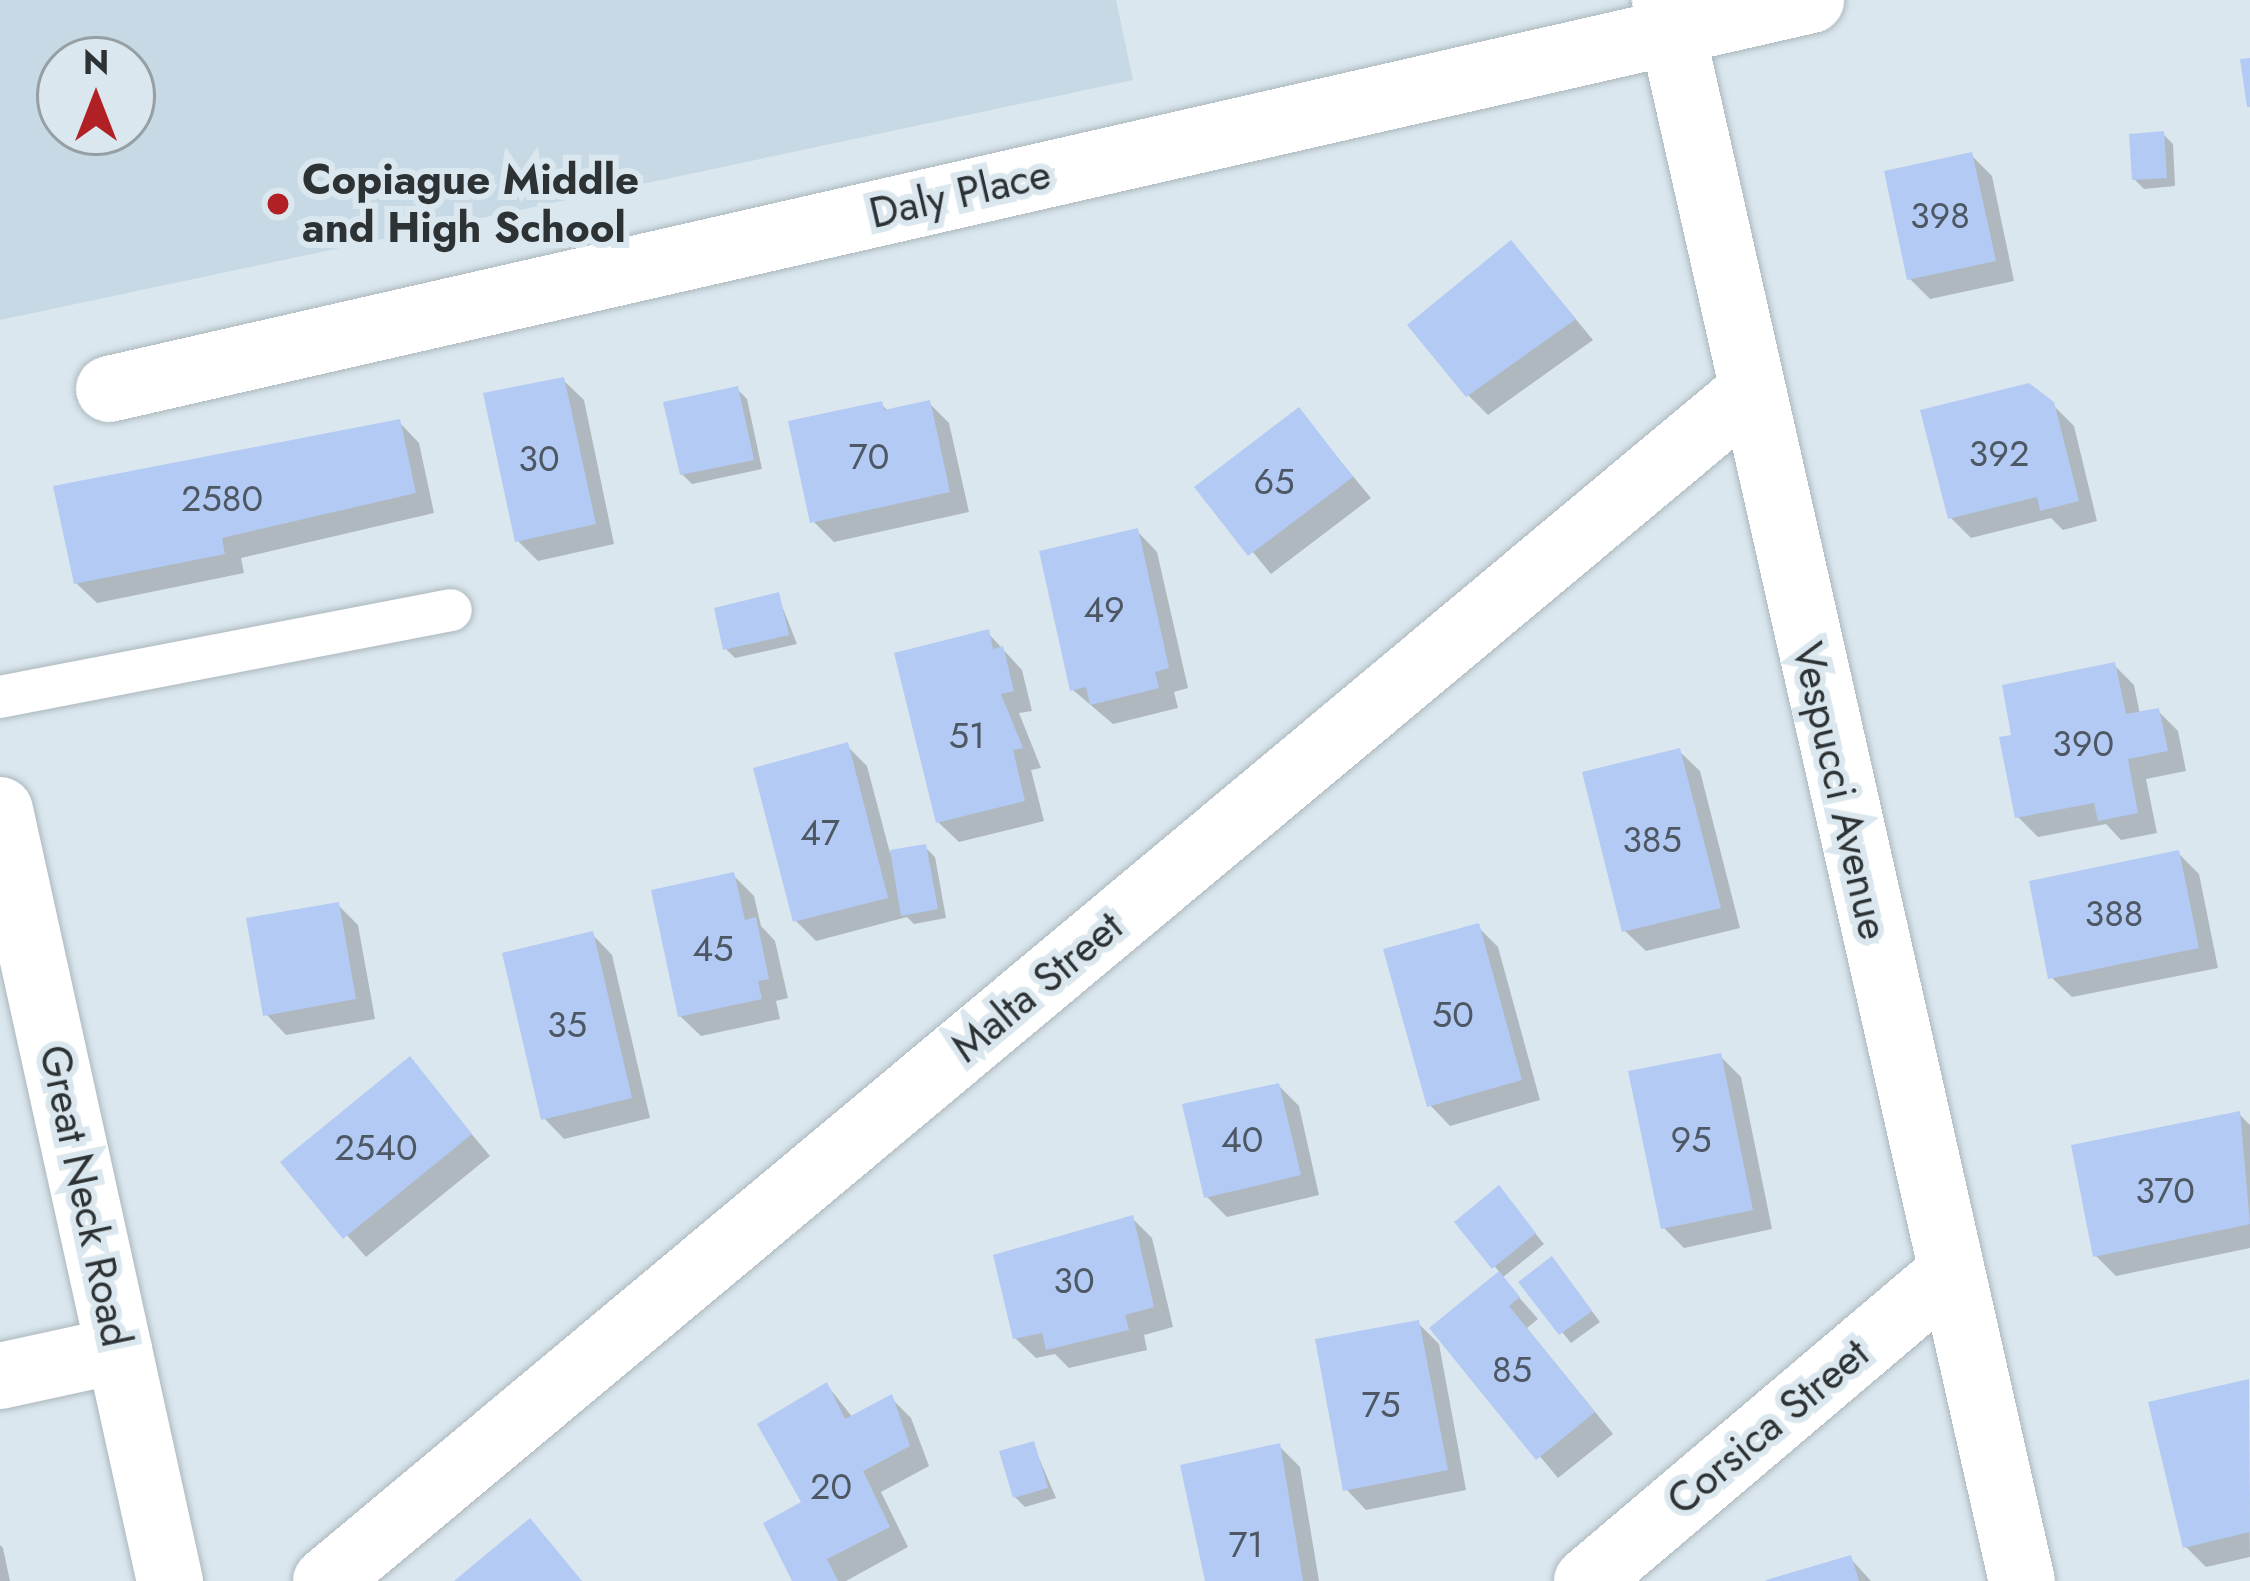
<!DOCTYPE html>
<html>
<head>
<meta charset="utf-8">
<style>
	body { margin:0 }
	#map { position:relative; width:2250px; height:1581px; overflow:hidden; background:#dbe7ee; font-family:Jost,sans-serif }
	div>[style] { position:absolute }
	.built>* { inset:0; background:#c7d9e4 }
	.shadow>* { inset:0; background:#0003 }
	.building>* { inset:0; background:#b3cbf4 }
	.roads { filter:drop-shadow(0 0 3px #abb7bd) drop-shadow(0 0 3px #abb7bd) }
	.lane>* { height:42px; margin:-21px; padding:0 21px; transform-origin:21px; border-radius:21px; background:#fff }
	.street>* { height:66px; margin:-33px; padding:0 33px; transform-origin:33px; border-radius:33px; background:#fff }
	.secondary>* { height:66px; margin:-33px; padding:0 33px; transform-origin:33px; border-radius:33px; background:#fff }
	.dots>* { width:33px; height:33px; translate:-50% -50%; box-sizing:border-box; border:6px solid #dbe7ee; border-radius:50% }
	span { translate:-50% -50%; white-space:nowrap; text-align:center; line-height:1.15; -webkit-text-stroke:12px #dbe7ee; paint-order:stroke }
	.number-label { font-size:36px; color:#4e5864 }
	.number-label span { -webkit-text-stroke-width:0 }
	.poi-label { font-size:42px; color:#2d3234; font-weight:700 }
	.left { translate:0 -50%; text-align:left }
	.street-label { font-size:42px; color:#2d3234 }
	.north { position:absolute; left:36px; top:36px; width:120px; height:120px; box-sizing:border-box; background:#dbe7ee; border:3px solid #959fa4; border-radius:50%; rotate:0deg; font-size:33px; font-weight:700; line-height:48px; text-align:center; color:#2d3234 }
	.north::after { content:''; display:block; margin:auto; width:42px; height:54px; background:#b12025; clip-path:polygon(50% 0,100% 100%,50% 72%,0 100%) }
</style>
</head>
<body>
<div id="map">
	<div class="built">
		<i style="clip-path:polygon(evenodd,0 0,1116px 0,1133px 80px,0 320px,0 0,60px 60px,132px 60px,132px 132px,60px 132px,60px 60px)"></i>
	</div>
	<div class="shadow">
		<i style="clip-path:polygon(2163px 134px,2173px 144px,2175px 186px,2144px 189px,2134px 179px)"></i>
		<i style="clip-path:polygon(1971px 155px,1992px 176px,2014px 281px,1930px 299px,1910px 279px)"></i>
		<i style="clip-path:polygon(1531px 265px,1593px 340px,1488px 415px,1468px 395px)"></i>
		<i style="clip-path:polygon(563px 380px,584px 400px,614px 544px,538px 561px,518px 541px)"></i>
		<i style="clip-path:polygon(737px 389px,747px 399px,762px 469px,692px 484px,682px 474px)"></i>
		<i style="clip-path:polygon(929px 403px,949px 423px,969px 512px,834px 542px,813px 521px,881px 404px,889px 412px)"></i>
		<i style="clip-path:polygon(2052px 404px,2074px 426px,2097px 521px,2063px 530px,2051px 518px,1971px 538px,1951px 518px)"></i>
		<i style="clip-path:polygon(1299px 411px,1371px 498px,1271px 574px,1199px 487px)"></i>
		<i style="clip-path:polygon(399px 422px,419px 443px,434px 513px,241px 558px,244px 573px,97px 603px,76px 583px)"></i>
		<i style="clip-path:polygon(1137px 531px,1157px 552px,1188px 688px,1174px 692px,1178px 708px,1113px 724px,1073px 690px)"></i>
		<i style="clip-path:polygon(778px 596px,797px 644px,735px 658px,725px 648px)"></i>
		<i style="clip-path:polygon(988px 633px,1022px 670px,1032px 711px,1019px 713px,1041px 768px,1031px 770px,1044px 821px,959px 842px,938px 822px)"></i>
		<i style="clip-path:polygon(2114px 665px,2134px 685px,2140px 714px,2158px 711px,2178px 731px,2186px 771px,2146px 779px,2157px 833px,2121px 840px,2106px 824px,2038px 837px,2018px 817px,2015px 737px)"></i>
		<i style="clip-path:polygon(847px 746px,867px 766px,890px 853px,925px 847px,935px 857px,946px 918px,914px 924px,907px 917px,816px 941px,796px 921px)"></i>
		<i style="clip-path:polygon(1679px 751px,1700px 771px,1740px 928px,1646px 951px,1625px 931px)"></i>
		<i style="clip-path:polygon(2178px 853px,2199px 874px,2218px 968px,2072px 997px,2051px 977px)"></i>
		<i style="clip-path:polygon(733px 875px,754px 896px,761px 926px,775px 941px,788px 998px,776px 1001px,780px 1019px,701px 1036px,680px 1016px)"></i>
		<i style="clip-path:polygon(338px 905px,358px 925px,375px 1019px,286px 1035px,266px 1014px)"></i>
		<i style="clip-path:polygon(1478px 927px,1498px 947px,1540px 1100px,1450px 1126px,1430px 1105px)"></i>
		<i style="clip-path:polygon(592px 934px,612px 955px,650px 1118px,564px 1139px,544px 1118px)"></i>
		<i style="clip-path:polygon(1720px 1056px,1741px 1077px,1772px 1229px,1684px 1248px,1663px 1227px)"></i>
		<i style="clip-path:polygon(410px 1060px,490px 1156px,366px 1257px,284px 1163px)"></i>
		<i style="clip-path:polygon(1279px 1086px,1299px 1106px,1319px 1195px,1227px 1217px,1207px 1197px)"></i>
		<i style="clip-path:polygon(2239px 1114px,2250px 1125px,2250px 1248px,2116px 1276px,2096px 1256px)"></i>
		<i style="clip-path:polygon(1499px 1189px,1544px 1244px,1502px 1278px,1538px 1319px,1527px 1328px,1613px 1434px,1558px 1478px,1433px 1328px,1501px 1274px,1459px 1223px)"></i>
		<i style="clip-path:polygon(1132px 1218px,1152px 1238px,1173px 1327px,1144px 1335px,1147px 1350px,1069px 1368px,1055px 1354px,1036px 1358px,1015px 1338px)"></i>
		<i style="clip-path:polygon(1561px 1269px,1600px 1322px,1571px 1343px,1522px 1282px)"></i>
		<i style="clip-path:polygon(1418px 1323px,1439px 1344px,1466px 1490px,1366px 1510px,1346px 1489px)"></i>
		<i style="clip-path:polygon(2248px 1382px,2250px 1557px,2206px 1567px,2186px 1547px)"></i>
		<i style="clip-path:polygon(827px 1385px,853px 1418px,891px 1398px,911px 1418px,929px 1466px,881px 1492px,908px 1547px,846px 1581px,795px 1581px)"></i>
		<i style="clip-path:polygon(1033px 1444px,1056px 1498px,1025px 1507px,1015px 1497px)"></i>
		<i style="clip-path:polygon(1280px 1447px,1300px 1467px,1319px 1581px,1208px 1581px)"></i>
		<i style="clip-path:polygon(0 1545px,3px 1548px,10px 1581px,0 1581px)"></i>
		<i style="clip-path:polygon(1850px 1558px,1871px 1581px,1772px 1581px)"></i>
	</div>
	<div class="building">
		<i style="clip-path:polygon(2250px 58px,2250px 107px,2247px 107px,2240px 59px)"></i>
		<i style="clip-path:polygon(2164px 131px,2167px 178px,2132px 180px,2129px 134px)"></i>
		<i style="clip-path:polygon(1972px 152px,1996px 261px,1907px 280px,1884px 171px)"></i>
		<i style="clip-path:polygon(1511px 240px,1576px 319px,1466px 397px,1407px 325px)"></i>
		<i style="clip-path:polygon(564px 377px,596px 524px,515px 542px,483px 393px)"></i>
		<i style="clip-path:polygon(2029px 383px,2054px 402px,2079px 501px,2040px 511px,2037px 497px,1948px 519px,1920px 410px)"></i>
		<i style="clip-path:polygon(738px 386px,754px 460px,680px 475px,663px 402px)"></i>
		<i style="clip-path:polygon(930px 400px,950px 492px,810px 523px,788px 421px,882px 401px,884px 410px)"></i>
		<i style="clip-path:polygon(1299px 407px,1353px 477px,1248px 556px,1194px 487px)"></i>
		<i style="clip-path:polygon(400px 419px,416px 493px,222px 538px,225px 554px,74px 584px,53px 486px)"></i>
		<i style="clip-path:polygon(1138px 528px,1169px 668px,1155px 672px,1159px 688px,1090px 705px,1086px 687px,1070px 691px,1039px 551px)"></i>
		<i style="clip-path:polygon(779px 592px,789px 635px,723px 650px,714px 608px)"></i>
		<i style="clip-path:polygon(989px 629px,993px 649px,1003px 646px,1014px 691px,1001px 694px,1023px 748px,1013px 750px,1025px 801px,936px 823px,894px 653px)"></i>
		<i style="clip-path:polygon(2115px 662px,2126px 714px,2159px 708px,2168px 751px,2128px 759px,2138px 813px,2098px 821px,2094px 803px,2015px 818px,1999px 737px,2011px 735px,2002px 685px)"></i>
		<i style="clip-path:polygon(848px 742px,888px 898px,793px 922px,753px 768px)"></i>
		<i style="clip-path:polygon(1680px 748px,1721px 908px,1622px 932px,1582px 772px)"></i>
		<i style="clip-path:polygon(926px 844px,938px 909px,901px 916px,890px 850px)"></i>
		<i style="clip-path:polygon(2179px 850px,2199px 948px,2048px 979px,2029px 881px)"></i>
		<i style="clip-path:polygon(734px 872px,745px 920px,756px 917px,769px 979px,758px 981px,762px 999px,678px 1017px,651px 890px)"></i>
		<i style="clip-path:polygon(339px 902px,356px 999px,263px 1016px,246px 918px)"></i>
		<i style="clip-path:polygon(1479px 923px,1522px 1080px,1427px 1107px,1383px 949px)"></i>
		<i style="clip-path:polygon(593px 931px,632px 1098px,541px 1120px,502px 953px)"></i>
		<i style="clip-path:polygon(1721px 1053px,1753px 1210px,1661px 1229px,1628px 1071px)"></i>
		<i style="clip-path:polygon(410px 1056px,472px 1134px,343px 1239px,280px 1162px)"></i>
		<i style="clip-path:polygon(1279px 1083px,1301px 1175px,1204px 1198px,1182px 1104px)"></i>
		<i style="clip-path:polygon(2240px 1111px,2250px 1224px,2093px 1257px,2071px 1145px)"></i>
		<i style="clip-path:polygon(1499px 1185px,1536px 1233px,1492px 1269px,1454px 1222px)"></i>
		<i style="clip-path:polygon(1133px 1215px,1154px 1307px,1125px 1315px,1129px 1330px,1046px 1350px,1042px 1333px,1013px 1339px,993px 1255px)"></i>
		<i style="clip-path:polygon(1552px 1256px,1592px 1311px,1559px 1335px,1518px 1282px)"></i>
		<i style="clip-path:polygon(1499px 1271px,1520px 1297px,1509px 1306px,1595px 1412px,1536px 1460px,1429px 1328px)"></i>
		<i style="clip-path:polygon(1419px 1320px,1448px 1470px,1343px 1491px,1315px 1339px)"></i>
		<i style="clip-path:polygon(2249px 1379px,2250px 1532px,2183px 1548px,2148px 1402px)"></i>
		<i style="clip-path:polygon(827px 1382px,845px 1419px,892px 1394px,910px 1446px,863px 1471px,890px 1527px,827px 1559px,838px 1581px,792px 1581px,763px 1523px,801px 1502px,757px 1424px)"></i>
		<i style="clip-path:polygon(1034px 1441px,1048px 1488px,1013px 1498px,999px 1451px)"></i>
		<i style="clip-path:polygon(1280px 1443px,1303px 1581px,1205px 1581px,1180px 1465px)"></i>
		<i style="clip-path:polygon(530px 1518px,582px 1581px,454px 1581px)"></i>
		<i style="clip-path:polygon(1851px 1555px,1859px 1581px,1766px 1581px,1766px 1580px)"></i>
	</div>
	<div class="roads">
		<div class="lane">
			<i style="left:0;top:697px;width:459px;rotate:-10.9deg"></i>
		</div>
		<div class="street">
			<i style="left:1665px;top:0;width:1621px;rotate:77.28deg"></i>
			<i style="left:109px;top:389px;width:1746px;rotate:-12.87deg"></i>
			<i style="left:0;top:1376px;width:122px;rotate:-12.3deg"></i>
			<i style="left:326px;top:1581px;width:1854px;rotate:-39.86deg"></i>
			<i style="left:1587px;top:1581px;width:476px;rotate:-40.3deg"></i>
		</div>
		<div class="secondary">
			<i style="left:0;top:810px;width:790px;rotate:77.57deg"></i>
		</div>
	</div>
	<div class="dots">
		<i style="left:278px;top:204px;background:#b12025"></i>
	</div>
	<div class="number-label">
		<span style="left:1940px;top:216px">398</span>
		<span style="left:1999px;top:454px">392</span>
		<span style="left:869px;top:457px">70</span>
		<span style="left:539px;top:459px">30</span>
		<span style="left:1274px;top:482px">65</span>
		<span style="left:222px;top:499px">2580</span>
		<span style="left:1104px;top:610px">49</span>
		<span style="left:967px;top:736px">51</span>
		<span style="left:2083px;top:744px">390</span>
		<span style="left:820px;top:833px">47</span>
		<span style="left:1652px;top:840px">385</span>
		<span style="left:2114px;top:914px">388</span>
		<span style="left:713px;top:949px">45</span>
		<span style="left:1453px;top:1015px">50</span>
		<span style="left:567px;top:1025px">35</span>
		<span style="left:1242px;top:1140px">40</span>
		<span style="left:1691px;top:1140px">95</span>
		<span style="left:376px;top:1148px">2540</span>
		<span style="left:2165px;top:1191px">370</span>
		<span style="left:1074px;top:1281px">30</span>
		<span style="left:1512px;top:1370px">85</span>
		<span style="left:1381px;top:1405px">75</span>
		<span style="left:831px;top:1487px">20</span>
		<span style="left:1246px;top:1545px">71</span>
	</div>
	<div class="poi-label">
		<span class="left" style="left:302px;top:204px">Copiague Middle<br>and High School</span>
	</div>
	<div class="street-label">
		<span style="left:960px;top:194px;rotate:-13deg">Daly Place</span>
		<span style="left:1840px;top:791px;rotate:77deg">Vespucci Avenue</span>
		<span style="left:1037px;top:987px;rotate:-40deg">Malta Street</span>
		<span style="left:85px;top:1196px;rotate:78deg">Great Neck Road</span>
		<span style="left:1768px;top:1427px;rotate:-40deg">Corsica Street</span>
	</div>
	<div class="north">N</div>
</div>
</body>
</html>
